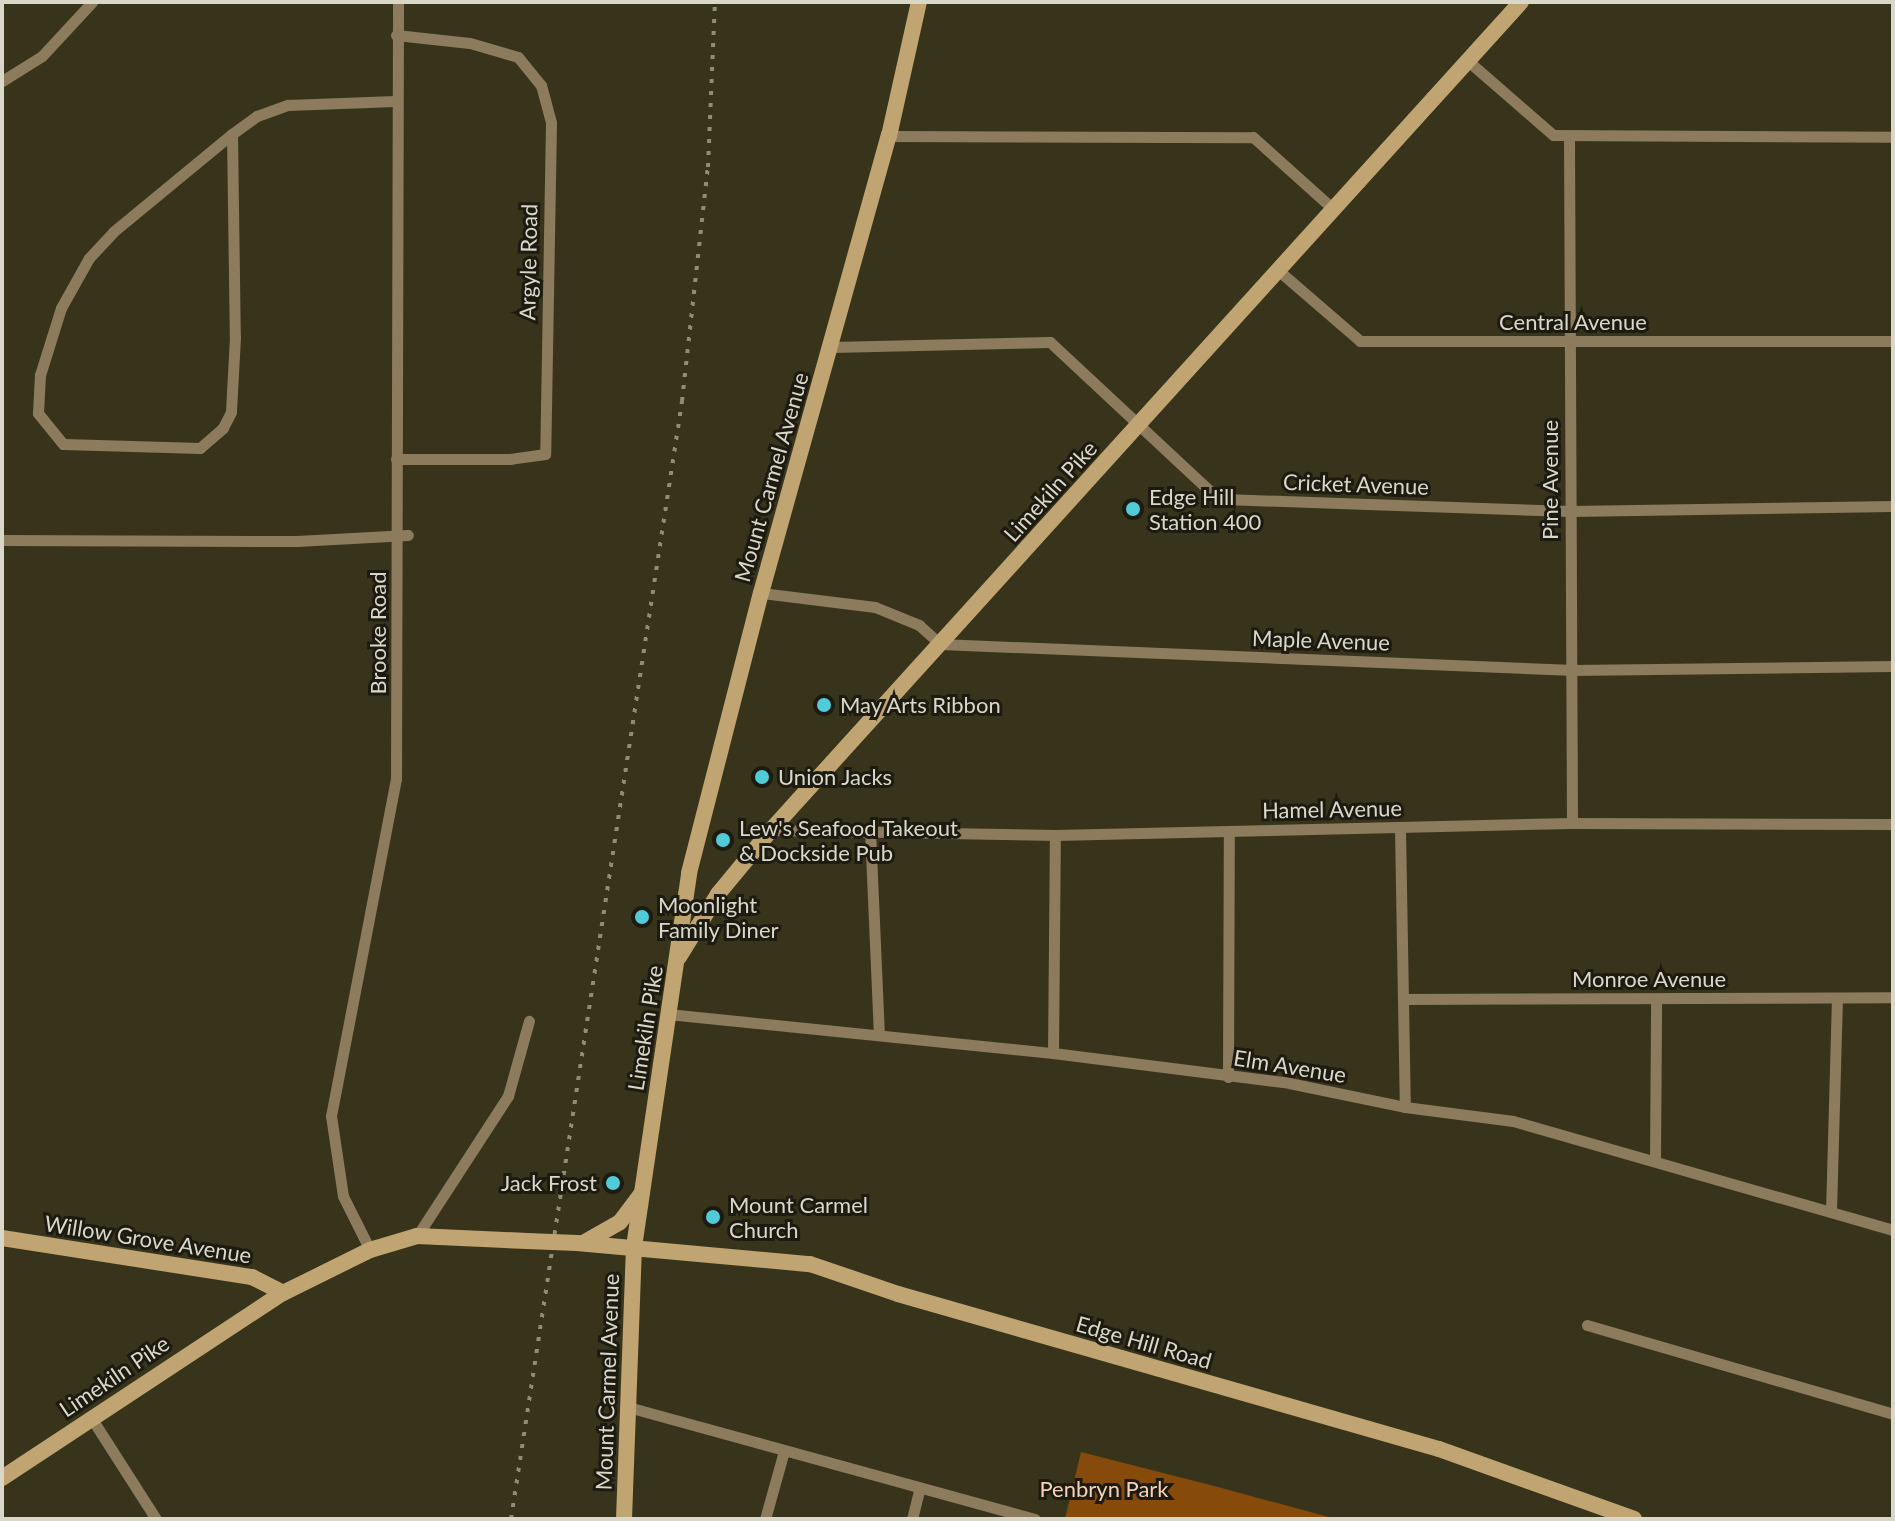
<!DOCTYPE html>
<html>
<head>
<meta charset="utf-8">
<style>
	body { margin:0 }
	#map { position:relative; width:1895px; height:1521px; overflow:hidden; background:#38341b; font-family:Lato,sans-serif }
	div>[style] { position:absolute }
	.green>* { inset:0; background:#864a0a }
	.street>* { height:11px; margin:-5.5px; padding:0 5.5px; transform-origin:5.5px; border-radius:5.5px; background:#8d7b5d }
	.secondary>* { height:16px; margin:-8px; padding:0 8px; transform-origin:8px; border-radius:8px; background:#c0a472 }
	.rail>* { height:4px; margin-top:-2px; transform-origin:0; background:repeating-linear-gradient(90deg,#8f8d79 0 4px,transparent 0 12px) }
	.secondary-bridge>* { height:16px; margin:-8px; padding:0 8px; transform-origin:8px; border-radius:8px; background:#c0a472 }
	.dots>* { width:22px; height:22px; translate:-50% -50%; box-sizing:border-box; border:4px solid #1d1b11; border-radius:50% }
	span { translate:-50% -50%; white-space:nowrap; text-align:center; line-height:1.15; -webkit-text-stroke:6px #1d1b11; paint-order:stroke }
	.street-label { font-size:22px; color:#d9d7c8 }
	.poi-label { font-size:22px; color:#d9d7c8 }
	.left { translate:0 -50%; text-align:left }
	.right { translate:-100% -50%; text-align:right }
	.park-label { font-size:22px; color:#f4d0b4 }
	.frame { position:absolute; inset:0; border:4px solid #d9d7c8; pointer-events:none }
</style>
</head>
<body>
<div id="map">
	<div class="green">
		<i style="clip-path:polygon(1081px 1452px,1218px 1487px,1336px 1519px,1065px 1519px)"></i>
	</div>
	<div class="street">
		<i style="left:396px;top:35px;width:74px;rotate:6.2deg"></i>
		<i style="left:470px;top:43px;width:50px;rotate:16.3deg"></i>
		<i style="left:518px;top:57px;width:36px;rotate:51deg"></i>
		<i style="left:541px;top:85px;width:39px;rotate:75deg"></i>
		<i style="left:551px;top:123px;width:331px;rotate:91deg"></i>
		<i style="left:545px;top:454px;width:35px;rotate:172deg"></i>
		<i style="left:510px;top:459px;width:114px;rotate:180deg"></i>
		<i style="left:1468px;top:61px;width:113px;rotate:41deg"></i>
		<i style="left:1553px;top:135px;width:340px;rotate:0.3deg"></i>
		<i style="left:2px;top:81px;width:47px;rotate:-32deg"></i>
		<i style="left:42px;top:56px;width:74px;rotate:-47.2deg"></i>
		<i style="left:232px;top:134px;width:203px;rotate:89.2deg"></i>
		<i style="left:235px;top:337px;width:75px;rotate:93.1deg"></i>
		<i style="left:231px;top:412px;width:18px;rotate:117deg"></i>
		<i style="left:223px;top:428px;width:30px;rotate:139deg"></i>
		<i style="left:200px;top:448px;width:137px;rotate:-178.3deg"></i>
		<i style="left:63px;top:444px;width:40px;rotate:-129deg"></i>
		<i style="left:38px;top:413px;width:38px;rotate:-87deg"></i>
		<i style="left:40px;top:375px;width:70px;rotate:-72.6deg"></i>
		<i style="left:61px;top:308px;width:57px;rotate:-60.8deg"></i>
		<i style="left:89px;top:258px;width:35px;rotate:-47deg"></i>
		<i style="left:113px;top:232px;width:154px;rotate:-39.5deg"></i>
		<i style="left:232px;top:134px;width:31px;rotate:-36deg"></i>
		<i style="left:257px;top:116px;width:33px;rotate:-20deg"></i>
		<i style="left:288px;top:105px;width:107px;rotate:-2.1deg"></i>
		<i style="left:889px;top:136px;width:364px;rotate:0.2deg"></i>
		<i style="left:1253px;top:137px;width:106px;rotate:41.9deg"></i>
		<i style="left:1569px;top:137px;width:686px;rotate:89.75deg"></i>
		<i style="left:1279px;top:271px;width:107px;rotate:40.8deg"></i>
		<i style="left:1360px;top:341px;width:533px"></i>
		<i style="left:831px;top:347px;width:219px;rotate:-1.3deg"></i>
		<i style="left:1050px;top:342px;width:219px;rotate:43deg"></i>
		<i style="left:1210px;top:491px;width:16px;rotate:30deg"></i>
		<i style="left:1224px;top:499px;width:346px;rotate:2deg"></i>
		<i style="left:1570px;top:511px;width:323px;rotate:-0.9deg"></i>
		<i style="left:2px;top:540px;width:295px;rotate:0.2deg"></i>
		<i style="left:297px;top:541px;width:111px;rotate:-3.1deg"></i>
		<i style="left:761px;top:593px;width:115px;rotate:7deg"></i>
		<i style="left:875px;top:607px;width:48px;rotate:22.2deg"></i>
		<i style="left:919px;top:625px;width:28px;rotate:42deg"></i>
		<i style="left:940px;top:644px;width:634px;rotate:2.35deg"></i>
		<i style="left:1573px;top:670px;width:320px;rotate:-0.7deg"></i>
		<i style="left:1400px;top:829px;width:278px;rotate:89deg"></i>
		<i style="left:771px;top:830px;width:284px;rotate:1deg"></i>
		<i style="left:1055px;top:835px;width:517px;rotate:-1.33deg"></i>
		<i style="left:1572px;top:823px;width:321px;rotate:0.2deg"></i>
		<i style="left:870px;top:830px;width:203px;rotate:87.5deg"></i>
		<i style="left:1404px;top:999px;width:489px;rotate:-0.2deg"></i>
		<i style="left:668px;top:1014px;width:387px;rotate:5.8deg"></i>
		<i style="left:1053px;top:1053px;width:238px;rotate:7.2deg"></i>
		<i style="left:1289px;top:1083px;width:118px;rotate:11.7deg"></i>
		<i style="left:1405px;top:1107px;width:109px;rotate:7.4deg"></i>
		<i style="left:1513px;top:1121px;width:395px;rotate:16deg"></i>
		<i style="left:1053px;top:1053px;width:218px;rotate:-89.5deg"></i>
		<i style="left:1228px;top:1077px;width:246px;rotate:-89.8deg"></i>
		<i style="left:1655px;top:1161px;width:161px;rotate:-89.6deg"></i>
		<i style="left:1831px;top:1212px;width:214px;rotate:-88.4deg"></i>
		<i style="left:417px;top:1236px;width:167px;rotate:-57deg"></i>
		<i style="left:508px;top:1096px;width:78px;rotate:-74.4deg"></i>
		<i style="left:370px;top:1250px;width:60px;rotate:-116.6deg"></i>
		<i style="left:343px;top:1196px;width:81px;rotate:-98.5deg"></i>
		<i style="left:331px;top:1116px;width:343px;rotate:-79.1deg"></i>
		<i style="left:396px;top:779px;width:777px;rotate:-89.85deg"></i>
		<i style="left:1587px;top:1325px;width:319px;rotate:16.2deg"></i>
		<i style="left:628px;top:1407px;width:422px;rotate:15.4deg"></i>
		<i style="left:92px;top:1419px;width:119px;rotate:57.4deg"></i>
		<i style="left:765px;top:1519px;width:71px;rotate:-74.4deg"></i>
		<i style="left:912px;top:1519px;width:32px;rotate:-76deg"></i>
	</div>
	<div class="secondary">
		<i style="left:679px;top:957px;width:74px;rotate:-58.2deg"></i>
		<i style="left:718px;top:894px;width:83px;rotate:-50.4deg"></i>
		<i style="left:771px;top:830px;width:1117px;rotate:-47.83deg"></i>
		<i style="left:2px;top:1238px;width:253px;rotate:8.9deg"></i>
		<i style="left:252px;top:1277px;width:35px;rotate:27deg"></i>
		<i style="left:585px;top:1242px;width:40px;rotate:-29.7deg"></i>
		<i style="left:620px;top:1222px;width:36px;rotate:-53deg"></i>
		<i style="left:577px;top:1243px;width:234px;rotate:5.2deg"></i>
		<i style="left:810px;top:1264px;width:93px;rotate:18.8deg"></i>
		<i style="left:898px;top:1294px;width:563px;rotate:15.99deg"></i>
		<i style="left:1439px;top:1449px;width:207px;rotate:19.7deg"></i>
		<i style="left:2px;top:1478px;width:336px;rotate:-33.4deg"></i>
		<i style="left:283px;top:1293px;width:97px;rotate:-26.3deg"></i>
		<i style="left:370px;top:1250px;width:49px;rotate:-16.6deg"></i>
		<i style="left:417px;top:1236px;width:110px;rotate:2.6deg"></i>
		<i style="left:624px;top:1519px;width:272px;rotate:-87.9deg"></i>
		<i style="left:634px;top:1247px;width:378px;rotate:-81.6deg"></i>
		<i style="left:689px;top:873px;width:289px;rotate:-75.6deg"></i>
		<i style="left:761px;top:593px;width:475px;rotate:-74.4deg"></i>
		<i style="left:889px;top:136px;width:137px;rotate:-77.4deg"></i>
	</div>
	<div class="rail">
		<i style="left:511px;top:1519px;width:1131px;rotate:-81.3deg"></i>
		<i style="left:682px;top:401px;width:235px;rotate:-83.7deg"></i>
		<i style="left:708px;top:167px;width:165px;rotate:-87.6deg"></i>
	</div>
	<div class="secondary-bridge">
		<i style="left:527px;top:1241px;width:50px;rotate:2.3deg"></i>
	</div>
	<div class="dots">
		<i style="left:1133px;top:509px;background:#52cbd9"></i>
		<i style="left:824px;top:705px;background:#52cbd9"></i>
		<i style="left:762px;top:777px;background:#52cbd9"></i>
		<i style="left:723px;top:840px;background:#52cbd9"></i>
		<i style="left:642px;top:917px;background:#52cbd9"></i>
		<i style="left:613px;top:1183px;background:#52cbd9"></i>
		<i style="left:713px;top:1217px;background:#52cbd9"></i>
	</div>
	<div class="street-label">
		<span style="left:528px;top:262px;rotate:-89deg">Argyle Road</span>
		<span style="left:1573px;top:322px">Central Avenue</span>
		<span style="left:771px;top:477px;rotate:-74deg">Mount Carmel Avenue</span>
		<span style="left:1550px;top:480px;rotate:-90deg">Pine Avenue</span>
		<span style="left:1356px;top:484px;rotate:2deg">Cricket Avenue</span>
		<span style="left:1050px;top:491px;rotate:-48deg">Limekiln Pike</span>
		<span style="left:378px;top:633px;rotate:-90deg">Brooke Road</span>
		<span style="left:1321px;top:640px;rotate:2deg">Maple Avenue</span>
		<span style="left:1332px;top:809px;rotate:-1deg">Hamel Avenue</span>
		<span style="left:1649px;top:979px">Monroe Avenue</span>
		<span style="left:645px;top:1028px;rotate:-81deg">Limekiln Pike</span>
		<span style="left:1290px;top:1066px;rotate:9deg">Elm Avenue</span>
		<span style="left:148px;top:1239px;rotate:9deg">Willow Grove Avenue</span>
		<span style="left:1144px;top:1342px;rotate:16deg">Edge Hill Road</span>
		<span style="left:114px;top:1376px;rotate:-34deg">Limekiln Pike</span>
		<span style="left:607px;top:1382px;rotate:-88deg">Mount Carmel Avenue</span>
	</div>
	<div class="poi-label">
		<span class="left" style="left:1149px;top:509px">Edge Hill<br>Station 400</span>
		<span class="left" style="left:840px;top:705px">May Arts Ribbon</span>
		<span class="left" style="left:778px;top:777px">Union Jacks</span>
		<span class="left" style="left:739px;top:840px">Lew's Seafood Takeout<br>&amp; Dockside Pub</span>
		<span class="left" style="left:658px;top:917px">Moonlight<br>Family Diner</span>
		<span class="right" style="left:597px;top:1183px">Jack Frost</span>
		<span class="left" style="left:729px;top:1217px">Mount Carmel<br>Church</span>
	</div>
	<div class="park-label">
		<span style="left:1104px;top:1489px">Penbryn Park</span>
	</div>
	<div class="frame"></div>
</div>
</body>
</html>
